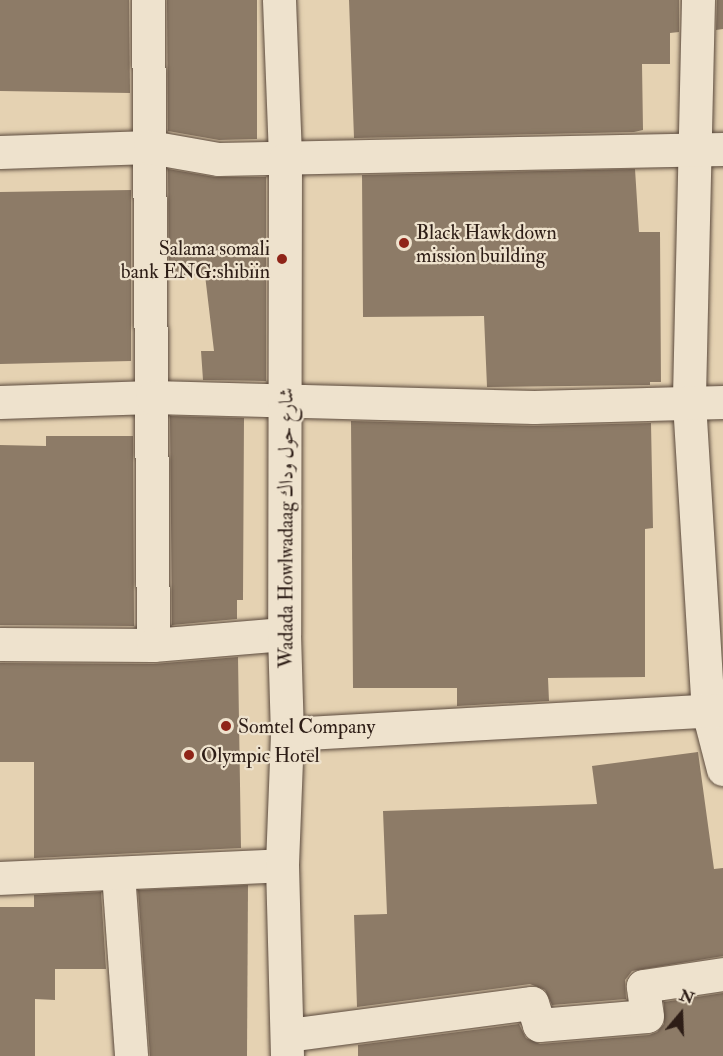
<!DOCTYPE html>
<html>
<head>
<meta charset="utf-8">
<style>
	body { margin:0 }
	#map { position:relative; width:723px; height:1056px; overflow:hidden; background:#e5d2b2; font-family:"IM FELL Double Pica",Amiri,serif }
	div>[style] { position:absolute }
	.building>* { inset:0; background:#8d7b67 }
	.roads { filter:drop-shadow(0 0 2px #5b4a3d) drop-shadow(0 0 2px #5b4a3d) }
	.street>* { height:33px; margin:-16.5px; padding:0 16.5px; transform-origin:16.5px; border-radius:16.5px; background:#eee2cd }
	.secondary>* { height:33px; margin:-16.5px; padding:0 16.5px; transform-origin:16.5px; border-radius:16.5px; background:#eee2cd }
	.dots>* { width:16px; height:16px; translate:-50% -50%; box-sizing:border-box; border:3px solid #eee2cd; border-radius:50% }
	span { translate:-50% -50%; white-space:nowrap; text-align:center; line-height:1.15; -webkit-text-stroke:4.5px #eee2cd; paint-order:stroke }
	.poi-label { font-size:20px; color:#2d1d16 }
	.left { translate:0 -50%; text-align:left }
	.right { translate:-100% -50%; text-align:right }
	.street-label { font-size:20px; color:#2d1d16 }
	.north { position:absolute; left:651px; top:984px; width:60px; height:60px; -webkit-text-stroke:4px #eee2cd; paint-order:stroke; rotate:19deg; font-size:16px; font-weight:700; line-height:24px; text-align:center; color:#2d1d16 }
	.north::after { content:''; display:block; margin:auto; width:21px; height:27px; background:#2d1d16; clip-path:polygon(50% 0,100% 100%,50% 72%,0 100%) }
</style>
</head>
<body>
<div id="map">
	<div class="building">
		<i style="clip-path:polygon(0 0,129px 0,130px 93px,0 91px)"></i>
		<i style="clip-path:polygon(167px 0,257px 0,257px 139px,219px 140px,168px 131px)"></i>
		<i style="clip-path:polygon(349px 0,679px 0,679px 32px,670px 33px,670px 64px,642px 64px,643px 130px,634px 132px,354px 138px)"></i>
		<i style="clip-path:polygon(717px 0,723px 0,723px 29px,716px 30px)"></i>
		<i style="clip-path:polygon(168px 169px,215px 177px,266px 177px,266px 381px,203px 380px,201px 351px,214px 351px,205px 275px,169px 276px)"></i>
		<i style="clip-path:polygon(635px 169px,639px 232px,660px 232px,661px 382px,650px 382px,650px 385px,487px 387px,484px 316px,363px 317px,362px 175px)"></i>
		<i style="clip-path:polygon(131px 190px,131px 361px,0 364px,0 192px)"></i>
		<i style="clip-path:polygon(170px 416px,244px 418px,243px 600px,237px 600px,237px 619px,172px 625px)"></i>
		<i style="clip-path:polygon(351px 421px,534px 426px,651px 423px,653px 528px,645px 529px,645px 677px,548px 678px,549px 701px,457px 706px,457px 688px,353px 688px)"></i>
		<i style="clip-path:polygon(46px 436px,133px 436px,134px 626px,0 625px,0 445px,46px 446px)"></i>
		<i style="clip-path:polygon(238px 657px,241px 848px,34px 858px,34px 762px,0 762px,0 663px,153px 664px)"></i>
		<i style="clip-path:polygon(698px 752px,714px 869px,723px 868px,723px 956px,632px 971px,625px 980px,626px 999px,552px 1005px,545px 990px,530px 984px,357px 1007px,354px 915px,387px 914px,383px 811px,597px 804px,592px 766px)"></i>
		<i style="clip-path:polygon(248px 885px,247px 1056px,150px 1056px,138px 890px)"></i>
		<i style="clip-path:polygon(101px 892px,106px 969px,55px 969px,55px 1000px,35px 999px,35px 1056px,0 1056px,0 907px,34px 907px,34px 895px)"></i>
		<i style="clip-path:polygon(723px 993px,723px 1056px,358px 1056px,358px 1045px,519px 1024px,526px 1038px,540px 1044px,649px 1035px,657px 1032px,664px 1024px,664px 1002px)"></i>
	</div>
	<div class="roads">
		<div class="street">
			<i style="left:148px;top:0;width:645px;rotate:89.56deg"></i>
			<i style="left:698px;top:0;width:402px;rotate:91.3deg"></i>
			<i style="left:689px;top:402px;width:310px;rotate:86.5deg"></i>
			<i style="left:708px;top:711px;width:60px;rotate:75.5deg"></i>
			<i style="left:0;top:152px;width:150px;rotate:-1.9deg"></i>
			<i style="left:150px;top:147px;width:69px;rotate:10deg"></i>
			<i style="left:218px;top:159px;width:505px;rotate:-1.13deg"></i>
			<i style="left:0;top:402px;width:152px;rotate:-1.9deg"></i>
			<i style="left:152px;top:397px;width:382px;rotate:1.5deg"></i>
			<i style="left:534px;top:407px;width:189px;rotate:-1.5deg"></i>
			<i style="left:0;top:644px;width:153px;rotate:0.4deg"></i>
			<i style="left:153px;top:645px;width:131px;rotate:-4.8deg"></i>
			<i style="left:287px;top:734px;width:437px;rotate:-3.2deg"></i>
			<i style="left:118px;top:873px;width:183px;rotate:85.9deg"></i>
			<i style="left:0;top:878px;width:282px;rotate:-2.6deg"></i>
			<i style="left:288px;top:1035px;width:246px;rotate:-7.5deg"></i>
			<i style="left:532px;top:1003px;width:23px;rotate:72deg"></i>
			<i style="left:539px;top:1025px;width:108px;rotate:-4.8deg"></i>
			<i style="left:647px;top:1016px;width:30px;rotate:-98deg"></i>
			<i style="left:643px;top:986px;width:81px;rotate:-8.5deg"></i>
		</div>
		<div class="secondary">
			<i style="left:279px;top:0;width:159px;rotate:87.8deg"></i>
			<i style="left:285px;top:159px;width:475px;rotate:90.1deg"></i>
			<i style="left:284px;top:634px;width:100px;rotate:88.3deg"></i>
			<i style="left:287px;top:734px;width:131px;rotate:92.2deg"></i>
			<i style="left:282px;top:865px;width:191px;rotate:88.5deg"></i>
		</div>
	</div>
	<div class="dots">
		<i style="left:404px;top:243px;background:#8f2418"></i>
		<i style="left:282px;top:259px;background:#8f2418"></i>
		<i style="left:226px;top:726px;background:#8f2418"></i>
		<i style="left:189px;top:755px;background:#8f2418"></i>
	</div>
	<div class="poi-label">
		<span class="left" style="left:416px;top:244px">Black Hawk down<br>mission building</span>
		<span class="right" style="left:270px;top:260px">Salama somali<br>bank ENG:shibiin</span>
		<span class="left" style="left:238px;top:726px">Somtel Company</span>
		<span class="left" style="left:201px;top:755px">Olympic Hotel</span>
	</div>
	<div class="street-label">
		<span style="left:286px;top:528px;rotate:-90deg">Wadada Howlwadaag شارع حول وداك</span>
	</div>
	<div class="north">N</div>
</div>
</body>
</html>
